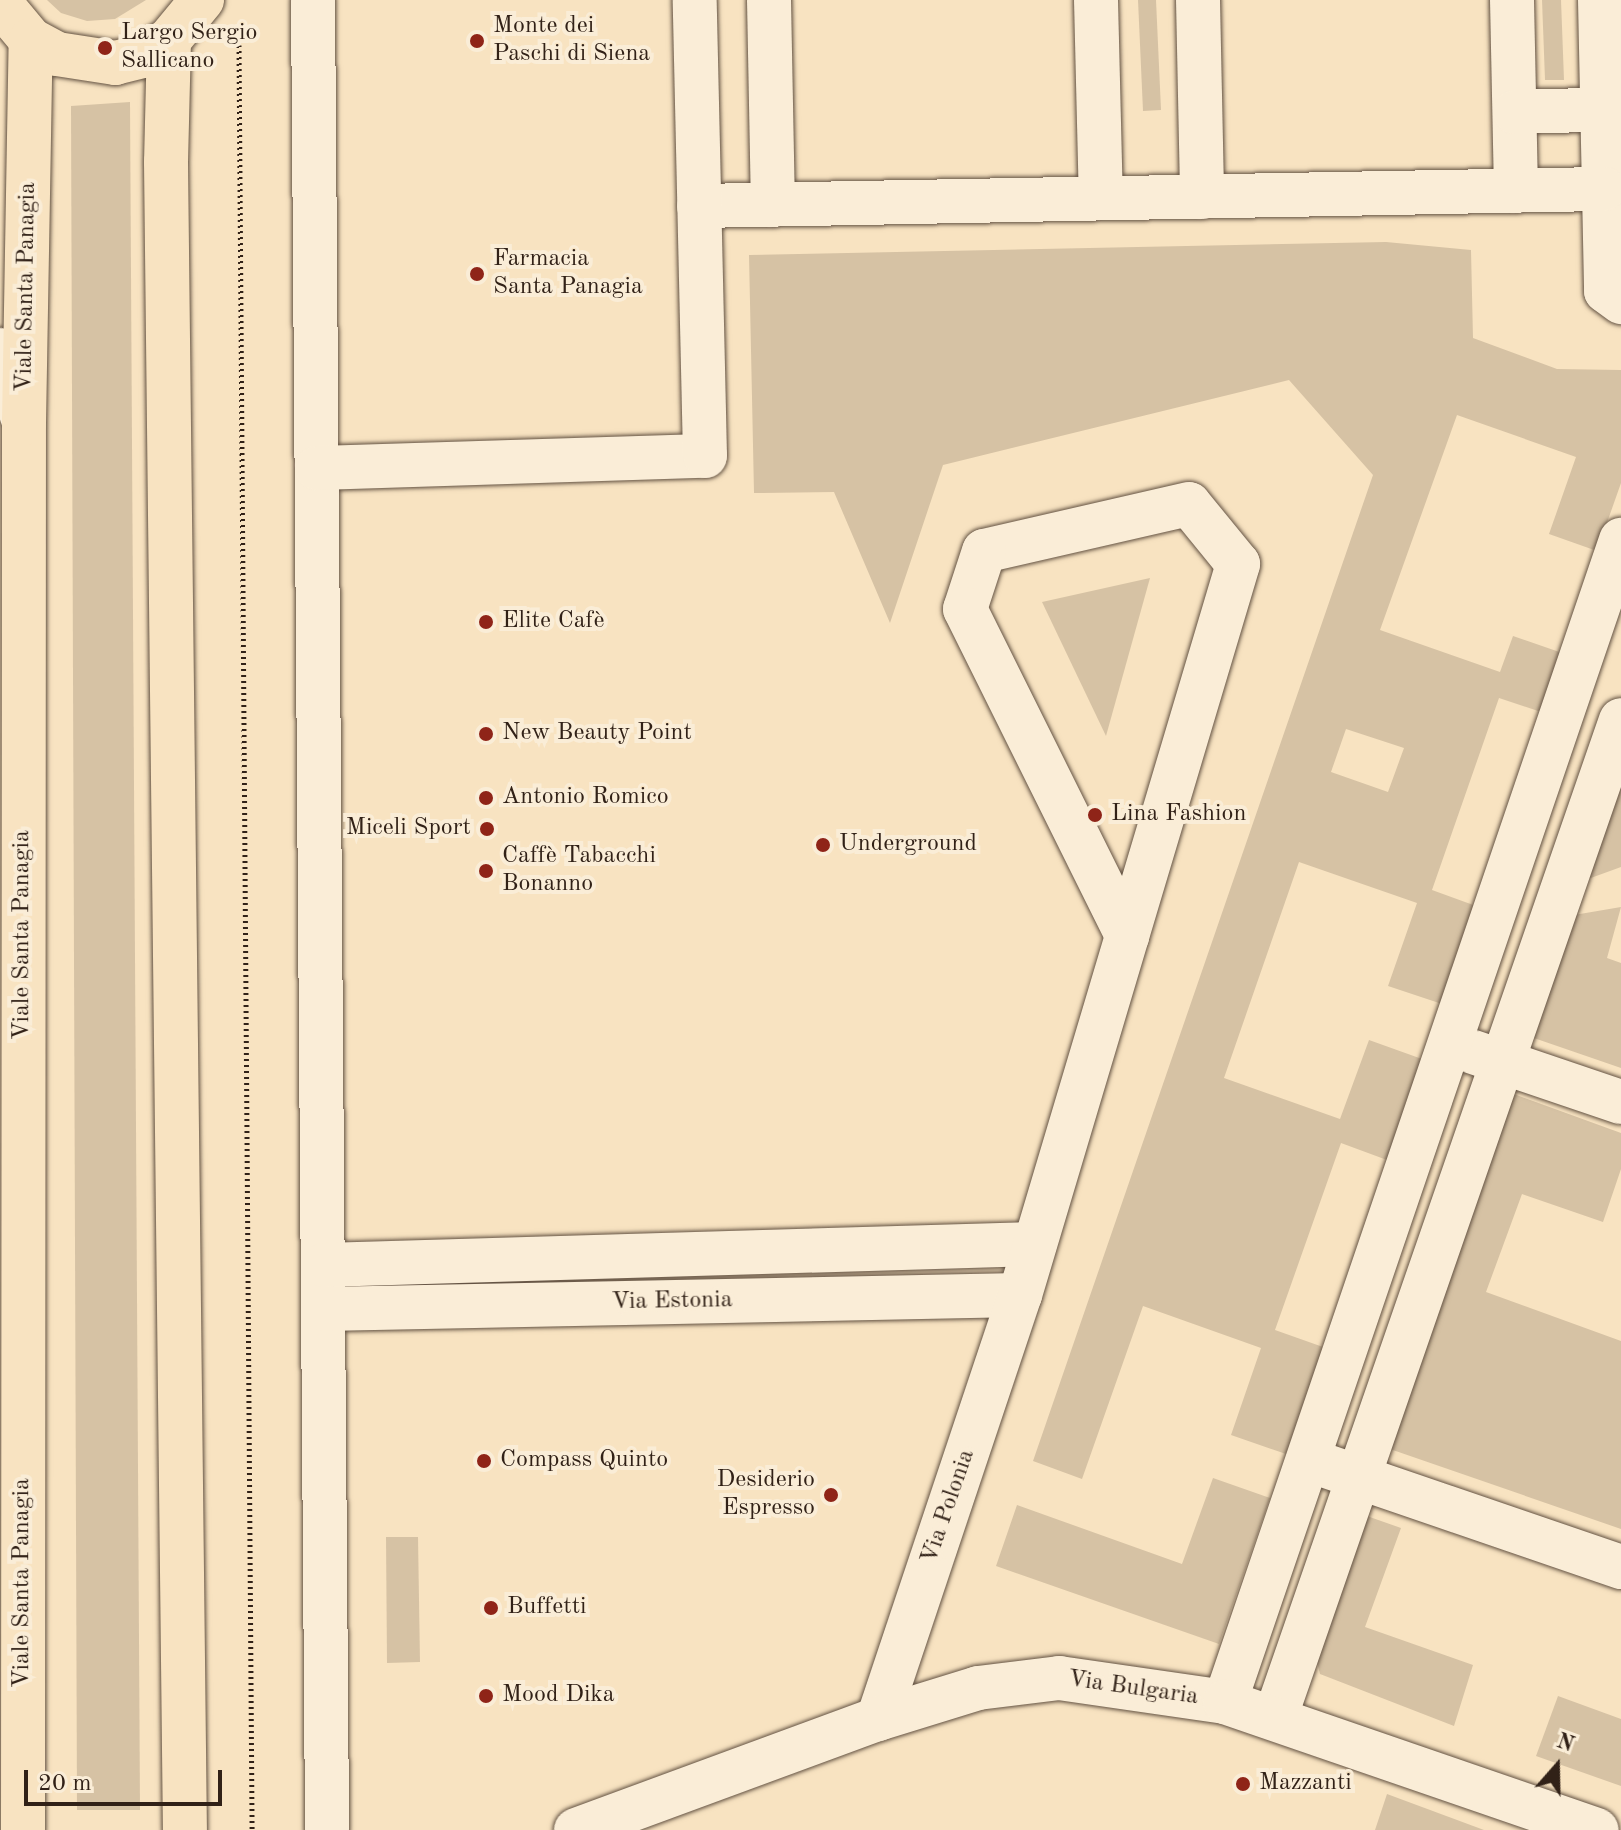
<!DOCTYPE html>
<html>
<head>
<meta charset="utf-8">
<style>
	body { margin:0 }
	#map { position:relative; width:1621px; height:1830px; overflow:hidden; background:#f8e3c1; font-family:"Old Standard TT",serif }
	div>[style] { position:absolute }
	.green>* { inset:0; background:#d6c2a4 }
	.path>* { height:5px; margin-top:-2.5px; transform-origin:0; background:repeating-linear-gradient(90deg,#312117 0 2px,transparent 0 6px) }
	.roads { filter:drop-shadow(0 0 2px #635242) drop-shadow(0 0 2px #635242) }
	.minor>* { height:44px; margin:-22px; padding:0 22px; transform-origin:22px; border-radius:22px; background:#faedd7 }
	.major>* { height:44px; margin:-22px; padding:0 22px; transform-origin:22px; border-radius:22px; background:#f8e3c1 }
	.dots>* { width:22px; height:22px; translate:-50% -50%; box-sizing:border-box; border:4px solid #faedd7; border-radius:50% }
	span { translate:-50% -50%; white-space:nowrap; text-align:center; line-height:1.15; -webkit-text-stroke:8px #faedd7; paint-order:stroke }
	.poi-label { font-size:24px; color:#312117 }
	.left { translate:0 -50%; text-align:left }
	.right { translate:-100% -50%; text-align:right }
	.street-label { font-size:24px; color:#312117 }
	.north { position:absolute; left:1517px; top:1726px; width:80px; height:80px; -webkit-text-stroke:6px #faedd7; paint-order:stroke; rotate:20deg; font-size:22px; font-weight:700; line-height:32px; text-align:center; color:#312117 }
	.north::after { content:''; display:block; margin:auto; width:28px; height:36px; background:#312117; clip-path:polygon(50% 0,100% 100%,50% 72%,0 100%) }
	.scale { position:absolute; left:24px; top:1770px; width:198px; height:36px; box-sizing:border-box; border:4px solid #312117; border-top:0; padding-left:10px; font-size:24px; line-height:28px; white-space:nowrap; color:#312117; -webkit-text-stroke:6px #faedd7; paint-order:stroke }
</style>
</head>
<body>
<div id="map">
	<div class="green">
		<i style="clip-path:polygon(47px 0,146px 0,115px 19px,87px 21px,61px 13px)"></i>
		<i style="clip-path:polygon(1138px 0,1156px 0,1161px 110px,1143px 111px)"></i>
		<i style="clip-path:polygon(1542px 0,1561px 0,1564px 80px,1545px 80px)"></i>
		<i style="clip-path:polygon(130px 102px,140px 1810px,77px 1810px,71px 106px)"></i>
		<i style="clip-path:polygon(evenodd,1386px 242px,1471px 250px,1473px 338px,1557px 369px,1621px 370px,1621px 483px,1597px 551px,1549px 534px,1576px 457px,1457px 415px,1380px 630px,1500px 672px,1513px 636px,1568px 655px,1547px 714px,1499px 698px,1432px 890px,1476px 906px,1442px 1004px,1388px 986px,1417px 903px,1299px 862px,1224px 1078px,1340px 1119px,1369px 1040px,1422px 1059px,1387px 1160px,1341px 1143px,1275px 1330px,1323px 1347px,1286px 1454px,1231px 1435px,1261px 1348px,1143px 1306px,1082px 1479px,1033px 1461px,1373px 475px,1289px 380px,943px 465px,890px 623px,834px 492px,754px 493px,749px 255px,1386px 242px,1346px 729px,1404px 748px,1388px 792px,1331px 772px,1346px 729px)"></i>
		<i style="clip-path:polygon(1150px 578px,1106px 736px,1042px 602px)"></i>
		<i style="clip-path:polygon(1621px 786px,1621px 867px,1588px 879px)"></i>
		<i style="clip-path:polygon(1621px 907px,1607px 958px,1621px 963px,1621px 1068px,1531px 1037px,1574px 915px)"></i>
		<i style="clip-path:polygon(1511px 1093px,1621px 1133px,1621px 1169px,1603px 1222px,1522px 1194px,1486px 1292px,1621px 1341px,1621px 1529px,1387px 1448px)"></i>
		<i style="clip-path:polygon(1213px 1478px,1270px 1498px,1219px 1644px,996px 1566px,1017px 1505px,1182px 1564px)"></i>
		<i style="clip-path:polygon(1364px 1515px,1401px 1528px,1365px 1627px,1473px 1665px,1454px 1726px,1320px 1674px,1315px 1654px)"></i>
		<i style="clip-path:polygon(386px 1537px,418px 1537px,420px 1662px,387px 1663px)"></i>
		<i style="clip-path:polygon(1558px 1696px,1621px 1719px,1621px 1786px,1536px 1756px)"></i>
		<i style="clip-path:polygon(1387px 1794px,1484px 1830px,1375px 1830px)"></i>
	</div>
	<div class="path">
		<i style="left:239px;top:45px;width:1785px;rotate:89.58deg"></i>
	</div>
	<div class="roads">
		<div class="minor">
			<i style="left:313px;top:0;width:1830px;rotate:89.56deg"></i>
			<i style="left:769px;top:0;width:205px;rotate:88.9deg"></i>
			<i style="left:1096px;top:0;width:198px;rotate:88.6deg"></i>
			<i style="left:1198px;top:0;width:197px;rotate:88.8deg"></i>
			<i style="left:1512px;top:0;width:191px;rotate:88.8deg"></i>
			<i style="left:1600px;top:0;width:291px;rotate:88.8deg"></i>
			<i style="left:1606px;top:291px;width:19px;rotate:36deg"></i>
			<i style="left:1515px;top:112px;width:106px;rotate:-1.6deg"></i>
			<i style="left:699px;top:206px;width:905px;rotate:-1.08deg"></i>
			<i style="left:0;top:350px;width:70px;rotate:71.6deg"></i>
			<i style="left:317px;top:468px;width:388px;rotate:-1.8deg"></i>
			<i style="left:705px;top:456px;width:456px;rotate:-91.3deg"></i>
			<i style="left:1473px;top:1052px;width:156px;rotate:18.7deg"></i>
			<i style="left:324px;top:1265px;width:711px;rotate:-1.69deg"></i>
			<i style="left:324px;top:1309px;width:696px;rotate:-1.15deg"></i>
			<i style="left:1329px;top:1467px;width:309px;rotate:18.9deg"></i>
			<i style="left:1225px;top:1702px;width:1228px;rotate:-71.18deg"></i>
			<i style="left:1275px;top:1718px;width:1056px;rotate:-70.88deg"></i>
			<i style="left:878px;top:1719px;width:447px;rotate:-71.5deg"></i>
			<i style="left:1020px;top:1295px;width:763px;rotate:-73.39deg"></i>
			<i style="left:1238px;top:564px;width:77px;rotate:-129.2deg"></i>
			<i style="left:1189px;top:504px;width:210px;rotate:167.1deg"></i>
			<i style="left:984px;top:551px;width:61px;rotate:108.1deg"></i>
			<i style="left:965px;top:609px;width:365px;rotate:63.6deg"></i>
			<i style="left:576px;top:1830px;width:322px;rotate:-20.2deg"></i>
			<i style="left:878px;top:1719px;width:105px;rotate:-17.2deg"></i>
			<i style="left:978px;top:1688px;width:82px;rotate:-7deg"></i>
			<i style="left:1059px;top:1678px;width:168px;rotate:8.2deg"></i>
			<i style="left:1225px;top:1702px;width:393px;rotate:19deg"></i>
		</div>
		<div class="major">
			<i style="left:0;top:3px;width:48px;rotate:50deg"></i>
			<i style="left:31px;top:40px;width:30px;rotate:28deg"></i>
			<i style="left:57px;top:54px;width:59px;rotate:8.8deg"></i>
			<i style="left:115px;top:63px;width:30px;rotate:-14deg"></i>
			<i style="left:144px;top:56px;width:30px;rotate:-33deg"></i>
			<i style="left:169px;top:40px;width:52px;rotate:-50.5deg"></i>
			<i style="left:169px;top:40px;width:122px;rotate:91.4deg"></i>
			<i style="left:166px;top:162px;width:1668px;rotate:89.35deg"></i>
			<i style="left:23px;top:1830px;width:1407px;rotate:-89.96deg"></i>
			<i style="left:24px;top:423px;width:383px;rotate:-89deg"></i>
		</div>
	</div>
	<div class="dots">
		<i style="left:477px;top:41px;background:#8f2418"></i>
		<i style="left:105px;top:48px;background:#8f2418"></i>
		<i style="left:477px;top:274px;background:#8f2418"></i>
		<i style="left:486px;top:622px;background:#8f2418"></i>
		<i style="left:486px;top:734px;background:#8f2418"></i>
		<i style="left:486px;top:798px;background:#8f2418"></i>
		<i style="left:1095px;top:815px;background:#8f2418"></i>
		<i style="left:487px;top:829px;background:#8f2418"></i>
		<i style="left:823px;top:845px;background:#8f2418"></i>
		<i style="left:486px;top:871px;background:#8f2418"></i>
		<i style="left:484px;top:1461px;background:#8f2418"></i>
		<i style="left:831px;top:1495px;background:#8f2418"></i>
		<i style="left:491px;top:1608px;background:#8f2418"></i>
		<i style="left:486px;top:1696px;background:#8f2418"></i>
		<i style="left:1243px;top:1784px;background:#8f2418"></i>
	</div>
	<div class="poi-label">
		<span class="left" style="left:493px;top:41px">Monte dei<br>Paschi di Siena</span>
		<span class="left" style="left:121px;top:48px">Largo Sergio<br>Sallicano</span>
		<span class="left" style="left:493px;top:274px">Farmacia<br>Santa Panagia</span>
		<span class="left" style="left:502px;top:622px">Elite Cafè</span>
		<span class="left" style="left:502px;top:734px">New Beauty Point</span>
		<span class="left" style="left:502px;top:798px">Antonio Romico</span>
		<span class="left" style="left:1111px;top:815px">Lina Fashion</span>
		<span class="right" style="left:471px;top:829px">Miceli Sport</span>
		<span class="left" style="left:839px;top:845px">Underground</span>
		<span class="left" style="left:502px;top:871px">Caffè Tabacchi<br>Bonanno</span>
		<span class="left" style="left:500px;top:1461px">Compass Quinto</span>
		<span class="right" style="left:815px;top:1495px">Desiderio<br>Espresso</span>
		<span class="left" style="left:507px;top:1608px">Buffetti</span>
		<span class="left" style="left:502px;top:1696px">Mood Dika</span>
		<span class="left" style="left:1259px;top:1784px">Mazzanti</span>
	</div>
	<div class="street-label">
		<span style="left:27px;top:287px;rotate:-89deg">Viale Santa Panagia</span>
		<span style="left:23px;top:935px;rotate:-90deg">Viale Santa Panagia</span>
		<span style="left:672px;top:1302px;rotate:-1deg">Via Estonia</span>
		<span style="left:949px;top:1507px;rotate:-71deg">Via Polonia</span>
		<span style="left:23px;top:1583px;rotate:-90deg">Viale Santa Panagia</span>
		<span style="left:1133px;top:1689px;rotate:8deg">Via Bulgaria</span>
	</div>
	<div class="north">N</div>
	<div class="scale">20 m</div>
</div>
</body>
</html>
